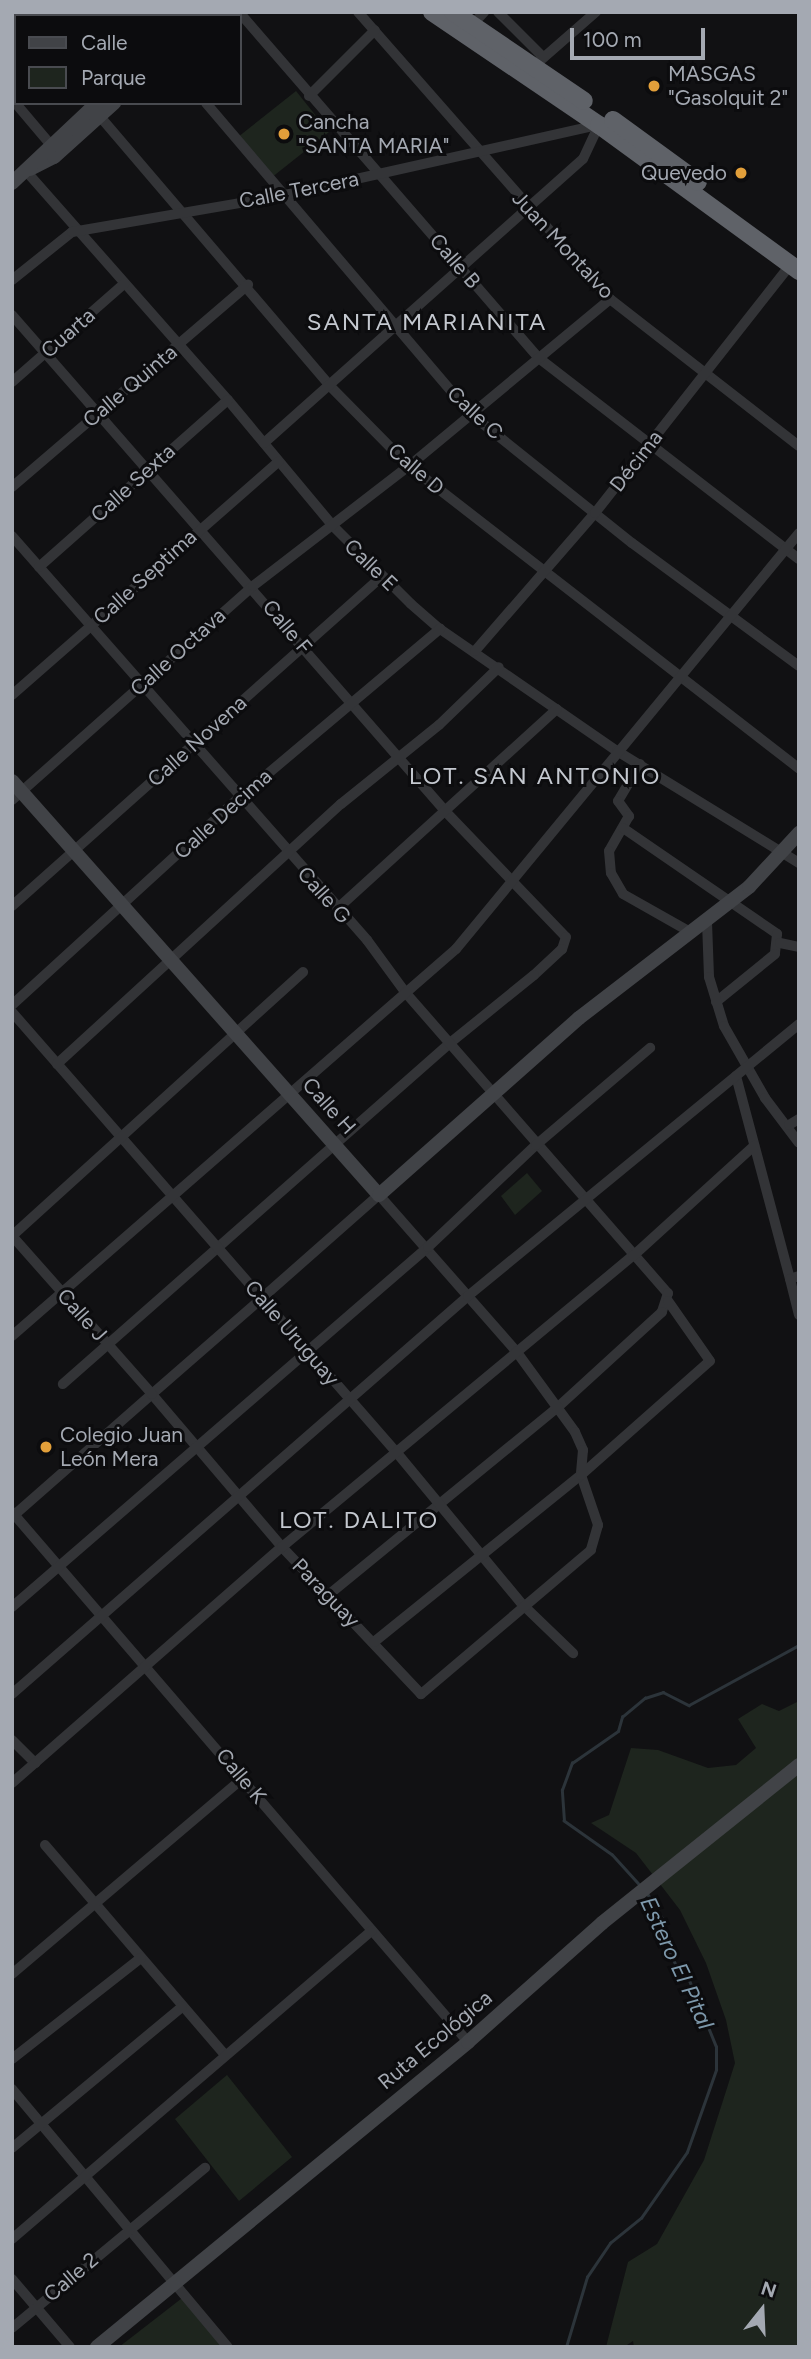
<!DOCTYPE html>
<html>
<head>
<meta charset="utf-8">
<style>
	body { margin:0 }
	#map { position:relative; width:811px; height:2359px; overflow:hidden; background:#111113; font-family:Figtree,sans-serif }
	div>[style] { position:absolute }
	.green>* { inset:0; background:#1e251e }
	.stream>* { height:2.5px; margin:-1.25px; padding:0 1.25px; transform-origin:1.25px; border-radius:1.25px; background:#2c343a }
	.street>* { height:10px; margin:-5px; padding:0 5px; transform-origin:5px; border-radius:5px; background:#333437 }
	.secondary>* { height:14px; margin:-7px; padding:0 7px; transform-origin:7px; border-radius:7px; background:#414347 }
	.highway>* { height:18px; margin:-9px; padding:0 9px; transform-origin:9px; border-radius:9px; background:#5f6268 }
	.dots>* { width:19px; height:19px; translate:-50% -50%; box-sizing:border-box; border:4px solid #0c0c0e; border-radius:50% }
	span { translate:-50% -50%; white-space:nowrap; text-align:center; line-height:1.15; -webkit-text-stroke:6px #0c0c0e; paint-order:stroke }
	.poi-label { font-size:21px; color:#a4a9b2 }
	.left { translate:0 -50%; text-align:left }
	.right { translate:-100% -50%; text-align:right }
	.street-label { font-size:21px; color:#a4a9b2 }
	.water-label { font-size:23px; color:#7d98ab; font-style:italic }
	.quarter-label { font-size:24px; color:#c4c8cf; letter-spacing:2px }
	.frame { position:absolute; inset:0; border:14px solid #a4a9b2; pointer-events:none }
	.legend { position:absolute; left:14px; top:14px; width:228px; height:91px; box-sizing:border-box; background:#0c0c0e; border:2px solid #494b50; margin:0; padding:9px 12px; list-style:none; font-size:21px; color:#a4a9b2 }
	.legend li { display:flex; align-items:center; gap:14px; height:35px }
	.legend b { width:35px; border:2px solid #494b50 }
	.north { position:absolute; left:727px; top:2275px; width:70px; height:70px; -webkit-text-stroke:5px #0c0c0e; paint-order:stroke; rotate:18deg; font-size:19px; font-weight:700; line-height:28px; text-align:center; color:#a4a9b2 }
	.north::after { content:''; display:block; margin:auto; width:24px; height:32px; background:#a4a9b2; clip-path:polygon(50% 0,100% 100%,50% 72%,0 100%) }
	.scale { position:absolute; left:570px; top:28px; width:135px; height:32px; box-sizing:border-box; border:4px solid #a4a9b2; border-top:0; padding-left:9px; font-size:21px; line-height:24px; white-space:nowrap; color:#a4a9b2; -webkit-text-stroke:5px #0c0c0e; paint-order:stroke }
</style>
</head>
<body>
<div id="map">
	<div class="green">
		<i style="clip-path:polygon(296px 91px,329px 132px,271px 178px,238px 137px)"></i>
		<i style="clip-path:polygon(527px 1173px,542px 1191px,515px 1215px,501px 1196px)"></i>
		<i style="clip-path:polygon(799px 1701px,799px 2347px,634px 2347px,633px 2341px,624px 2347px,606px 2347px,628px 2262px,657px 2244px,704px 2160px,735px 2063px,726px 2020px,706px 1963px,680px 1910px,636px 1853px,591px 1823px,609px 1815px,631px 1748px,658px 1750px,708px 1768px,736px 1765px,756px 1748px,738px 1719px,762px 1704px,779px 1711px)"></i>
		<i style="clip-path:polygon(227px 2075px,292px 2157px,239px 2201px,175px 2119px)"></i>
		<i style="clip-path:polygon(186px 2295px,227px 2347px,119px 2347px)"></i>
	</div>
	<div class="stream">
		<i style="left:641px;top:1887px;width:43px;rotate:-132.2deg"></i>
		<i style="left:612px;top:1855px;width:59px;rotate:-144.7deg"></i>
		<i style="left:564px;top:1821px;width:31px;rotate:-94deg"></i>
		<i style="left:562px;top:1790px;width:29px;rotate:-70deg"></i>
		<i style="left:572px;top:1763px;width:56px;rotate:-34.8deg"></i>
		<i style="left:618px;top:1731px;width:15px;rotate:-74deg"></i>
		<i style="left:622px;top:1717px;width:30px;rotate:-40deg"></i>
		<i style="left:645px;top:1698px;width:19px;rotate:-18deg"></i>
		<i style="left:663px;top:1692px;width:29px;rotate:27deg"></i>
		<i style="left:689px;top:1705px;width:125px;rotate:-28.6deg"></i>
		<i style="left:566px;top:2347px;width:73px;rotate:-73.3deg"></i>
		<i style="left:587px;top:2277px;width:41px;rotate:-55.9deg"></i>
		<i style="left:610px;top:2243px;width:40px;rotate:-39deg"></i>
		<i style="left:641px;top:2218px;width:80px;rotate:-55.1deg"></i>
		<i style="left:687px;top:2152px;width:87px;rotate:-70.5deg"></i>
		<i style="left:716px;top:2070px;width:23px;rotate:-90deg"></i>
		<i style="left:716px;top:2047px;width:74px;rotate:-112.1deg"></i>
		<i style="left:688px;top:1978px;width:15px;rotate:-138deg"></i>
		<i style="left:677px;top:1968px;width:25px;rotate:-116deg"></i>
		<i style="left:666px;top:1945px;width:23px;rotate:-95deg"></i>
		<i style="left:664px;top:1922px;width:31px;rotate:-121deg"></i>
	</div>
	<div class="street">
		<i style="left:130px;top:12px;width:5px;rotate:53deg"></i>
		<i style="left:239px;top:12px;width:459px;rotate:49.1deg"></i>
		<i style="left:540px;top:359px;width:327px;rotate:37.7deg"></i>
		<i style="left:358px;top:12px;width:382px;rotate:48.7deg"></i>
		<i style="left:610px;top:299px;width:239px;rotate:37.9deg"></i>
		<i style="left:498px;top:12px;width:64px;rotate:45deg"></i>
		<i style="left:79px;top:16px;width:6px;rotate:-45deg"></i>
		<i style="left:472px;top:25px;width:18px;rotate:-47deg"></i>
		<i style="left:534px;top:66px;width:82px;rotate:-41.1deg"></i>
		<i style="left:12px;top:73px;width:5px;rotate:-37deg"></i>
		<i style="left:309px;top:96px;width:93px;rotate:-45deg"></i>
		<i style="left:12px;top:99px;width:59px;rotate:49.8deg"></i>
		<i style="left:206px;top:103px;width:410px;rotate:49.6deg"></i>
		<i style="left:472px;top:415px;width:205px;rotate:38.7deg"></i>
		<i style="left:632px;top:543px;width:207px;rotate:36.4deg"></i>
		<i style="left:97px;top:113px;width:358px;rotate:49.5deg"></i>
		<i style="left:329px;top:385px;width:114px;rotate:45.4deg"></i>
		<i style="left:409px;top:466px;width:494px;rotate:37.8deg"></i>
		<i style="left:26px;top:171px;width:305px;rotate:48.6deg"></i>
		<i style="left:228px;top:400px;width:164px;rotate:50.2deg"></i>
		<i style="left:333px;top:526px;width:110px;rotate:45deg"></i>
		<i style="left:411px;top:604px;width:38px;rotate:41deg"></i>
		<i style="left:440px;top:629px;width:215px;rotate:34.6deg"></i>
		<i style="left:617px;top:751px;width:214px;rotate:31.6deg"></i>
		<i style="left:12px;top:280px;width:77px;rotate:-38.7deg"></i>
		<i style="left:72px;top:232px;width:211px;rotate:-9.8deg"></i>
		<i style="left:280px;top:196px;width:326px;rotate:-12.6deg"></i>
		<i style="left:12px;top:315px;width:660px;rotate:48.87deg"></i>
		<i style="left:446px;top:812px;width:173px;rotate:46.2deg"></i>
		<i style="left:566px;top:937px;width:13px;rotate:108deg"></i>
		<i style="left:562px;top:949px;width:38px;rotate:137deg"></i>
		<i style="left:534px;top:975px;width:108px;rotate:141deg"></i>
		<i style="left:450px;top:1043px;width:516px;rotate:138.62deg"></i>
		<i style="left:12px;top:382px;width:149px;rotate:-41.2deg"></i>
		<i style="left:264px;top:443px;width:427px;rotate:-41.7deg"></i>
		<i style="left:583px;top:159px;width:38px;rotate:-65deg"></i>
		<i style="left:12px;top:487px;width:311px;rotate:-40.6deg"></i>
		<i style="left:12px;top:536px;width:538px;rotate:48.69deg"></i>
		<i style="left:367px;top:940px;width:64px;rotate:53.8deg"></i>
		<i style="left:405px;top:992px;width:400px;rotate:48.9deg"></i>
		<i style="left:668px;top:1293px;width:20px;rotate:108deg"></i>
		<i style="left:662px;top:1312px;width:141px;rotate:137.6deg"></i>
		<i style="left:558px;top:1407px;width:297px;rotate:140.7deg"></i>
		<i style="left:39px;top:567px;width:252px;rotate:-41.5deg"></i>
		<i style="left:475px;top:651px;width:183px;rotate:-49deg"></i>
		<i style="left:595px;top:513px;width:317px;rotate:-51.8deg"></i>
		<i style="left:12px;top:695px;width:354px;rotate:-41.2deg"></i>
		<i style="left:640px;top:764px;width:43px;rotate:120.7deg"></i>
		<i style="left:618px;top:801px;width:19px;rotate:54deg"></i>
		<i style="left:629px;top:816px;width:40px;rotate:119.7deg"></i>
		<i style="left:609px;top:851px;width:22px;rotate:85deg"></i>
		<i style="left:611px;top:873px;width:24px;rotate:60deg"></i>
		<i style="left:623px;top:894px;width:79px;rotate:29.5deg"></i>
		<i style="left:12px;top:800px;width:322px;rotate:-41.6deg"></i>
		<i style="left:253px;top:586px;width:197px;rotate:-37.6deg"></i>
		<i style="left:409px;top:466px;width:261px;rotate:-39.7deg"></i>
		<i style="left:623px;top:828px;width:187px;rotate:34.5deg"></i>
		<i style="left:777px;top:934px;width:20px;rotate:96deg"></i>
		<i style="left:775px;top:954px;width:76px;rotate:140.9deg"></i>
		<i style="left:12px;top:906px;width:496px;rotate:-41.7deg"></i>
		<i style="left:337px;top:909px;width:297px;rotate:-42.3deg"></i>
		<i style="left:707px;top:922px;width:55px;rotate:87.9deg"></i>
		<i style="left:709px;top:977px;width:51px;rotate:73deg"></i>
		<i style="left:724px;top:1026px;width:83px;rotate:60.3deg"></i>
		<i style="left:765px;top:1098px;width:56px;rotate:52.9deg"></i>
		<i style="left:780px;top:943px;width:19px;rotate:12deg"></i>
		<i style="left:12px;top:1005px;width:307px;rotate:-42.4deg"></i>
		<i style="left:239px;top:798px;width:263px;rotate:-40.1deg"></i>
		<i style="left:12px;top:1012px;width:585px;rotate:48.88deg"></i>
		<i style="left:397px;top:1453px;width:196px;rotate:50.4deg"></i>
		<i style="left:522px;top:1604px;width:71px;rotate:43.9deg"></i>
		<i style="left:57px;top:1064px;width:385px;rotate:-42.5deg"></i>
		<i style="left:341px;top:804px;width:126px;rotate:-38.9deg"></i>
		<i style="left:439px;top:725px;width:83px;rotate:-44deg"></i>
		<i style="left:736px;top:1076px;width:210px;rotate:75.1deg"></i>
		<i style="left:789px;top:1125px;width:12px;rotate:-31deg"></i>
		<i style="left:799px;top:1276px;width:9px;rotate:162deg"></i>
		<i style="left:790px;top:1279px;width:37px;rotate:76deg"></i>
		<i style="left:12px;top:1336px;width:589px;rotate:-41.08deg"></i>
		<i style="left:456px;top:949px;width:539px;rotate:-50.49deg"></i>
		<i style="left:12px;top:1512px;width:699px;rotate:49.29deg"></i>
		<i style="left:12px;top:1517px;width:186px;rotate:-41.3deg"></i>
		<i style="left:152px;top:1394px;width:146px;rotate:-41.1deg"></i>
		<i style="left:262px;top:1298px;width:156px;rotate:-41.4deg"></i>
		<i style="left:379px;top:1195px;width:208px;rotate:48.7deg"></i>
		<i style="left:516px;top:1351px;width:100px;rotate:53.9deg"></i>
		<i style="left:575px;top:1432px;width:20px;rotate:66deg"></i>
		<i style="left:583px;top:1450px;width:25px;rotate:95deg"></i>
		<i style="left:581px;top:1475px;width:53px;rotate:71.2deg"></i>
		<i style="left:598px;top:1525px;width:26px;rotate:106deg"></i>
		<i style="left:591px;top:1550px;width:223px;rotate:139.7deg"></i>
		<i style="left:421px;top:1694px;width:202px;rotate:-133.4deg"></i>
		<i style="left:282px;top:1547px;width:201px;rotate:-130.4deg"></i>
		<i style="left:152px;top:1394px;width:211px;rotate:-131.5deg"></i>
		<i style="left:12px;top:1236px;width:393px;rotate:-42.2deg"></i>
		<i style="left:12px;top:1607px;width:550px;rotate:-40.87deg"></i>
		<i style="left:428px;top:1247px;width:149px;rotate:-43.4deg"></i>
		<i style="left:536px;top:1145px;width:150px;rotate:-40.4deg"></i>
		<i style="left:374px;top:1642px;width:266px;rotate:-38.9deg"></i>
		<i style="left:581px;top:1475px;width:172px;rotate:-41.5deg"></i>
		<i style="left:710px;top:1361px;width:73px;rotate:-125deg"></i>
		<i style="left:12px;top:1694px;width:605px;rotate:-41.11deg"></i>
		<i style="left:468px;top:1296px;width:428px;rotate:-39.4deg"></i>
		<i style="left:12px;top:1740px;width:33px;rotate:45deg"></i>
		<i style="left:12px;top:1783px;width:359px;rotate:-41.2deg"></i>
		<i style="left:282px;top:1547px;width:456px;rotate:-39.7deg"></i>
		<i style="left:633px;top:1256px;width:164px;rotate:-42.3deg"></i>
		<i style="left:45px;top:1845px;width:277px;rotate:49.4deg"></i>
		<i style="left:12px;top:1974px;width:303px;rotate:-40.3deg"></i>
		<i style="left:12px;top:2059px;width:164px;rotate:-38.1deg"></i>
		<i style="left:12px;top:2089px;width:336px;rotate:50.1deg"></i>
		<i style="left:12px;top:2148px;width:221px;rotate:-39.7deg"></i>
		<i style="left:12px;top:2239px;width:474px;rotate:-40.6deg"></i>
		<i style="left:12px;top:2279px;width:89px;rotate:49.5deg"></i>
		<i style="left:12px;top:2328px;width:251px;rotate:-39.7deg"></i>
	</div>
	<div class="secondary">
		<i style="left:198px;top:16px;width:6px;rotate:-45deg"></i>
		<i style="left:215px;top:16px;width:6px;rotate:-45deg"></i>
		<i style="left:30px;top:169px;width:27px;rotate:-27deg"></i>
		<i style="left:54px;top:157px;width:81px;rotate:-42deg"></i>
		<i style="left:12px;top:183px;width:117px;rotate:-43.3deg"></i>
		<i style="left:12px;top:781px;width:553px;rotate:48.44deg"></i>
		<i style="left:379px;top:1195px;width:267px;rotate:-41.5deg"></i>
		<i style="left:579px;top:1018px;width:215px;rotate:-37.6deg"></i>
		<i style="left:749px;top:887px;width:74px;rotate:-47.2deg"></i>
		<i style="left:97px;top:2347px;width:480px;rotate:-39.4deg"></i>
		<i style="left:468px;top:2042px;width:179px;rotate:-41.6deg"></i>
		<i style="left:602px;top:1923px;width:253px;rotate:-38.7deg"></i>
	</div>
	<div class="highway">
		<i style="left:432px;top:12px;width:202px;rotate:34.1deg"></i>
		<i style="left:599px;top:125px;width:248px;rotate:36.1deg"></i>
		<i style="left:453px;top:12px;width:158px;rotate:34.2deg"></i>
		<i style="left:613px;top:120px;width:105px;rotate:36.1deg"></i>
	</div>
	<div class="dots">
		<i style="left:654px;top:86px;background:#e29f3a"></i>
		<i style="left:284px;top:134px;background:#e29f3a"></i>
		<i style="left:741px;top:173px;background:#e29f3a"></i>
		<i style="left:46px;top:1447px;background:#e29f3a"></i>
	</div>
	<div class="poi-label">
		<span class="left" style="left:668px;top:86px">MASGAS<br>"Gasolquit 2"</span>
		<span class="left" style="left:298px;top:134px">Cancha<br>"SANTA MARIA"</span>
		<span class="right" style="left:727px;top:173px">Quevedo</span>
		<span class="left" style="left:60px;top:1447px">Colegio Juan<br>León Mera</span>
	</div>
	<div class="street-label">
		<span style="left:299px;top:190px;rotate:-11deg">Calle Tercera</span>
		<span style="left:563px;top:245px;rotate:47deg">Juan Montalvo</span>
		<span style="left:455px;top:261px;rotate:49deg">Calle B</span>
		<span style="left:68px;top:333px;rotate:-41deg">Cuarta</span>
		<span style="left:130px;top:386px;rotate:-40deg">Calle Quinta</span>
		<span style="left:475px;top:413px;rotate:43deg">Calle C</span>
		<span style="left:636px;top:461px;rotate:-52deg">Décima</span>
		<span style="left:416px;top:469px;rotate:41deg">Calle D</span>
		<span style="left:133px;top:483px;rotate:-42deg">Calle Sexta</span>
		<span style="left:371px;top:565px;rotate:44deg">Calle E</span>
		<span style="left:145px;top:577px;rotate:-42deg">Calle Septima</span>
		<span style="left:287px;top:627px;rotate:50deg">Calle F</span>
		<span style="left:178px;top:652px;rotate:-42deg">Calle Octava</span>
		<span style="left:197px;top:741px;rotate:-42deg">Calle Novena</span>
		<span style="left:223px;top:814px;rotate:-42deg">Calle Decima</span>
		<span style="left:324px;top:895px;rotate:48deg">Calle G</span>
		<span style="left:329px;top:1106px;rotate:48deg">Calle H</span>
		<span style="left:82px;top:1315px;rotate:48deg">Calle J</span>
		<span style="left:292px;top:1333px;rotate:49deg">Calle Uruguay</span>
		<span style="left:326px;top:1593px;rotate:46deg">Paraguay</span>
		<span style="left:241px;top:1776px;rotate:50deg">Calle K</span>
		<span style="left:435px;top:2040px;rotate:-40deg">Ruta Ecológica</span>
		<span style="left:71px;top:2277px;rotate:-40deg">Calle 2</span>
	</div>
	<div class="water-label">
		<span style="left:677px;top:1963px;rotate:65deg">Estero El Pital</span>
	</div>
	<div class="quarter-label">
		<span style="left:427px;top:322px">SANTA MARIANITA</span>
		<span style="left:535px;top:776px">LOT. SAN ANTONIO</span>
		<span style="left:359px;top:1520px">LOT. DALITO</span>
	</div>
	<div class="frame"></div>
	<ul class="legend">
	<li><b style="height:9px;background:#414347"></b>Calle</li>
	<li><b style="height:19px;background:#1e251e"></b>Parque</li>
	</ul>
	<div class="north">N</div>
	<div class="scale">100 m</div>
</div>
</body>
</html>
